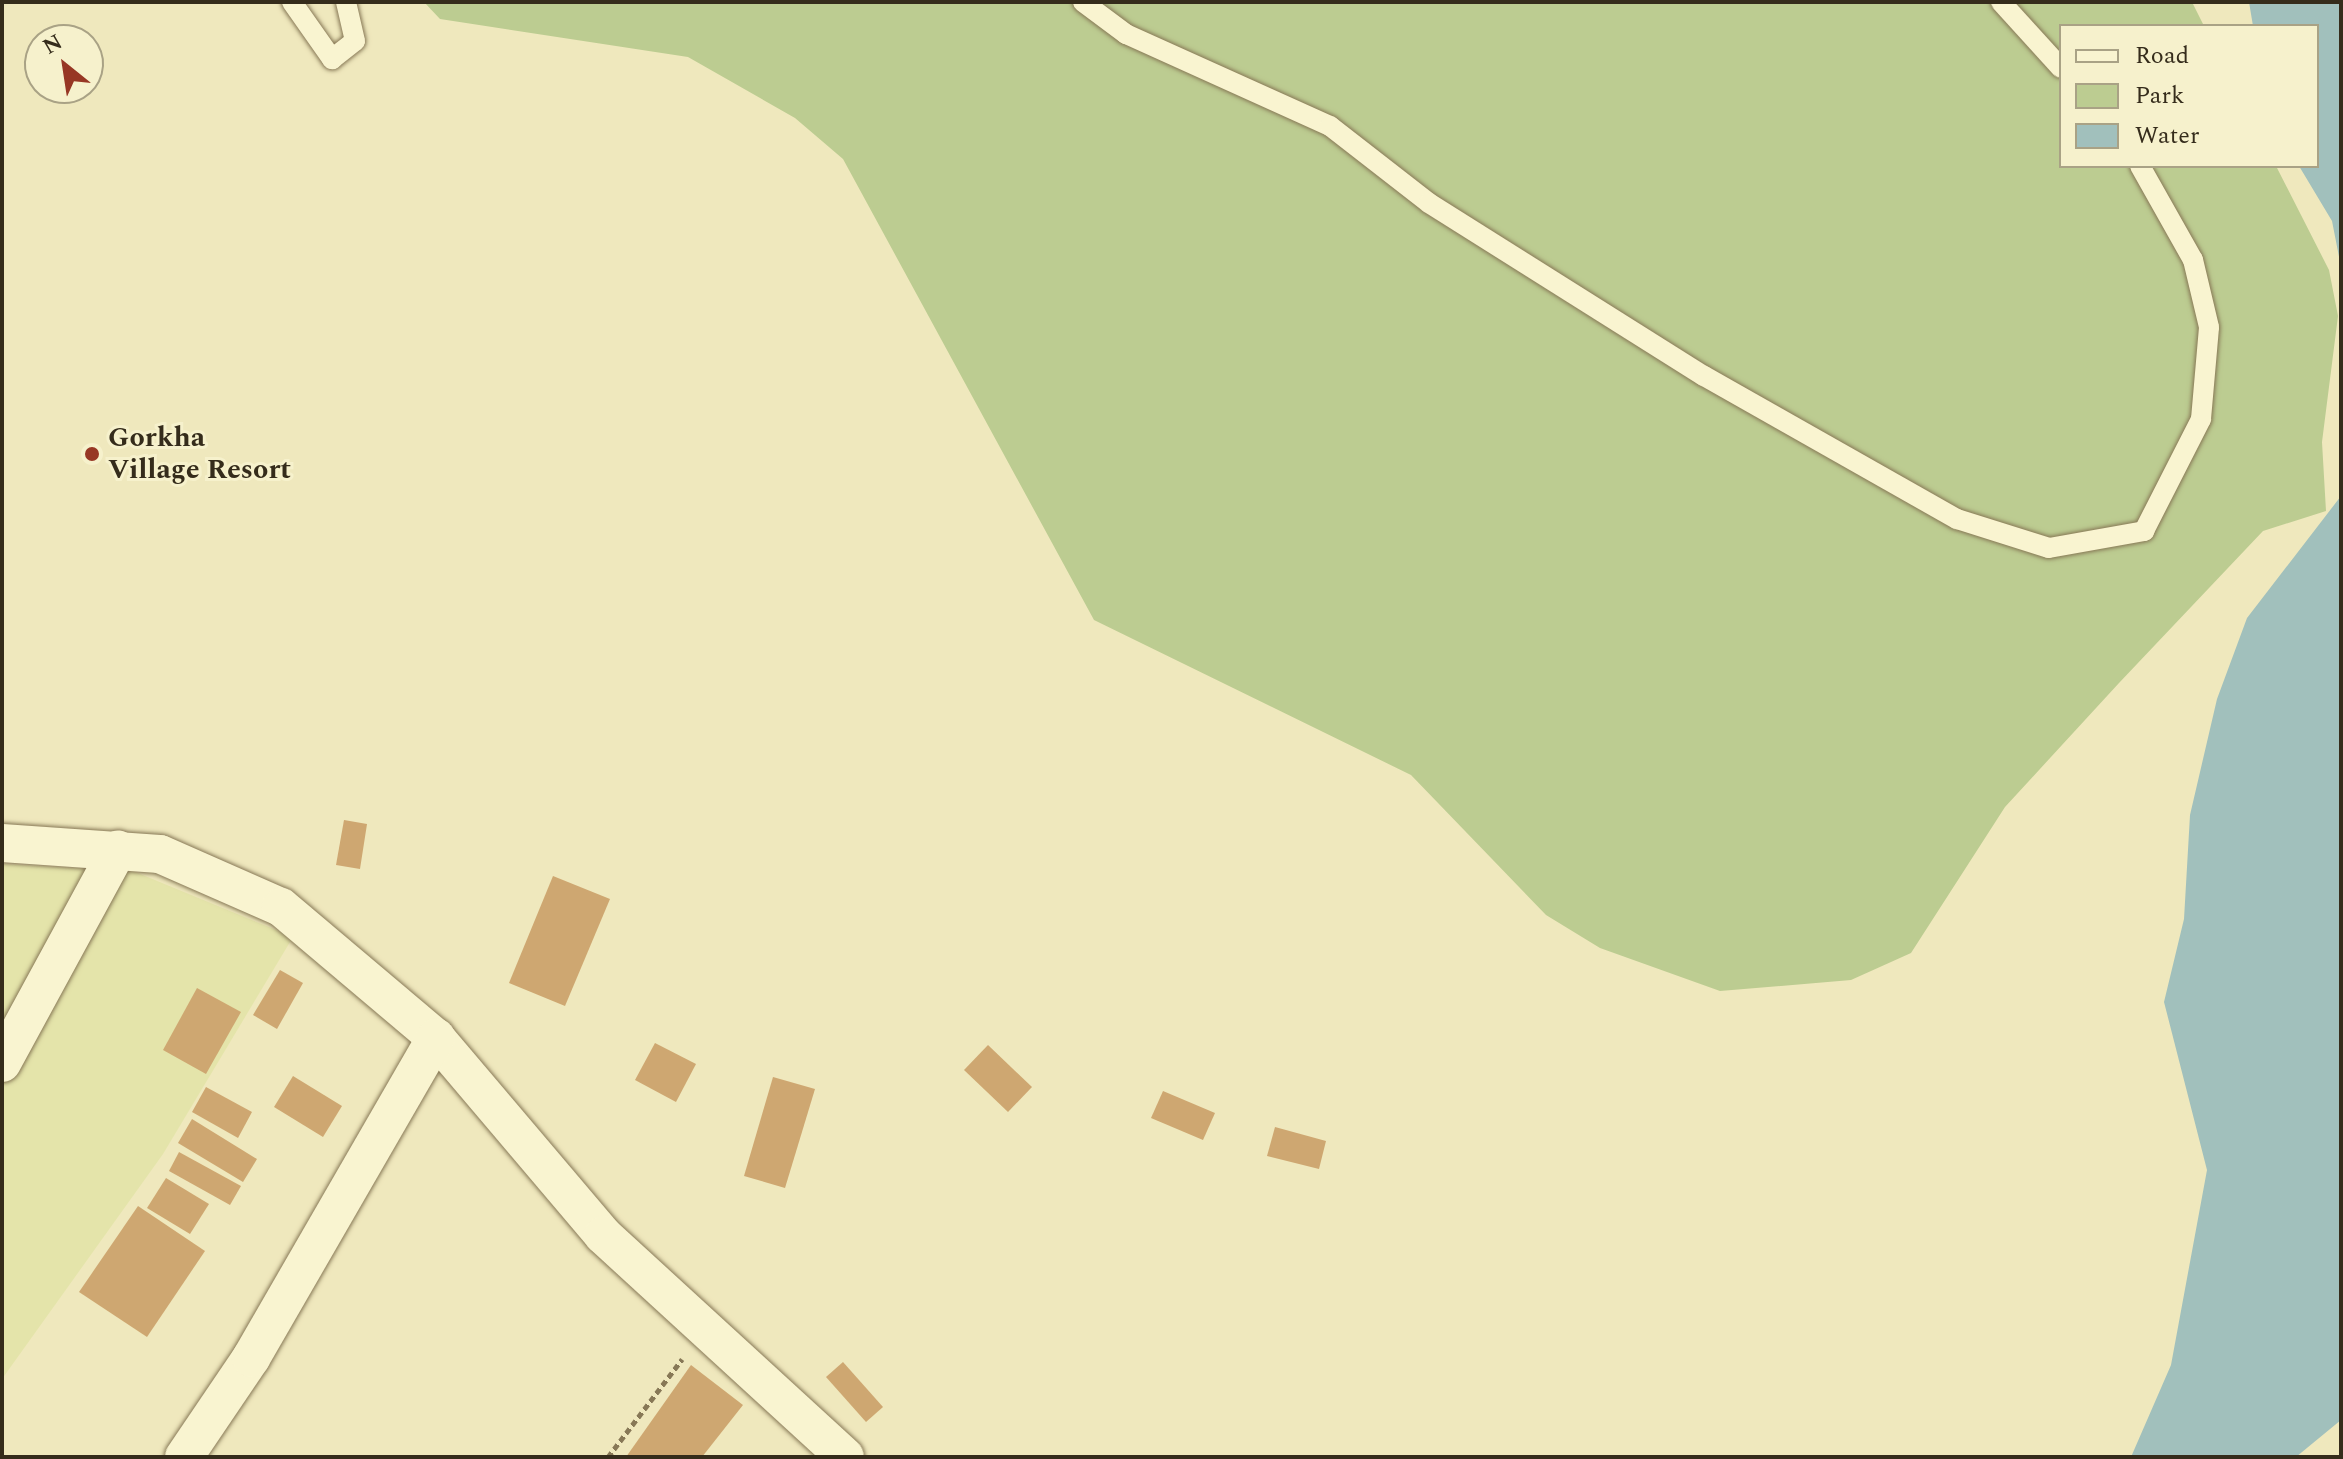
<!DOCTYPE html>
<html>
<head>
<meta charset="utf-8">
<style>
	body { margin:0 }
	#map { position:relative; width:2343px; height:1459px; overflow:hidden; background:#efe8bd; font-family:Spectral,serif }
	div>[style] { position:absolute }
	.farmland>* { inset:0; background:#e4e4aa }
	.green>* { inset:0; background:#bccc91 }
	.water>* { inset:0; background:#a1c0bc }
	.building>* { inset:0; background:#cea771 }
	.path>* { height:5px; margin-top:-2.5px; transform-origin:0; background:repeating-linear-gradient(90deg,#877856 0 6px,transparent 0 10px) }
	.roads { filter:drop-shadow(0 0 2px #877856) drop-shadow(0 0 2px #877856) }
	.lane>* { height:20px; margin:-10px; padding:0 10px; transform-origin:10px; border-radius:10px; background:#f9f4d0 }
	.street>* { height:38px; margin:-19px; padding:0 19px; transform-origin:19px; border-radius:19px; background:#f9f4d0 }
	.dots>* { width:22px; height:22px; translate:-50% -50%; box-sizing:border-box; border:4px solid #f6f1cc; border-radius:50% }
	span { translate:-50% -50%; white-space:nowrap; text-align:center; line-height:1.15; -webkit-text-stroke:6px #f6f1cc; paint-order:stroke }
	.poi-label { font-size:28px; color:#352c1b; font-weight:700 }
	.left { translate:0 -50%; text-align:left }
	.frame { position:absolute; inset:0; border:4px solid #352c1b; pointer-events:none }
	.legend { position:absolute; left:2059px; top:24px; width:260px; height:144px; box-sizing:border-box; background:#f6f1cc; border:2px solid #a9a285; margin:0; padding:10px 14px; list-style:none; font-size:24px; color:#352c1b }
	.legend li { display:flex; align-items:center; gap:16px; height:40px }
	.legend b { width:40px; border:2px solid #a9a285 }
	.north { position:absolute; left:24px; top:24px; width:80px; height:80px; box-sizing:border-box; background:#f6f1cc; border:2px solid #a9a285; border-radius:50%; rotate:330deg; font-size:22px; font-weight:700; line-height:32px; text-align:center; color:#352c1b }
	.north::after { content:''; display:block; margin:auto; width:28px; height:36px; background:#973724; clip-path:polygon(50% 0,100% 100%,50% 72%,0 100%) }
</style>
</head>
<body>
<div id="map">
	<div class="farmland">
		<i style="clip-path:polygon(2px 864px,133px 871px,293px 937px,163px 1154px,2px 1379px)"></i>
	</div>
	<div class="green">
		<i style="clip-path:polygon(424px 2px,2192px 2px,2204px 26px,2061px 26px,2061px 166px,2276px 166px,2329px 270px,2338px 316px,2322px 442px,2326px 511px,2263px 531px,2119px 683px,2005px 807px,1911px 953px,1851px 980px,1720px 991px,1600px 948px,1546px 915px,1411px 775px,1094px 620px,843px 159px,795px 118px,688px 57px,440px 19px)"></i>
	</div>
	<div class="water">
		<i style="clip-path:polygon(2249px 2px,2341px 2px,2341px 267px,2332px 221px,2299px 166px,2317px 166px,2317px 26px,2253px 26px)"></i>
		<i style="clip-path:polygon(2341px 496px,2341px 1420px,2296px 1457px,2131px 1457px,2171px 1365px,2207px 1170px,2164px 1002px,2184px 919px,2190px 815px,2217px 699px,2247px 618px)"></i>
	</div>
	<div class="building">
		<i style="clip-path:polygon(344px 820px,367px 824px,360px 869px,336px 865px)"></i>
		<i style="clip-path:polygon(553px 876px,610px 899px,565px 1006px,509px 983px)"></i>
		<i style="clip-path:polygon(280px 970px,303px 983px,277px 1029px,253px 1015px)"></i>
		<i style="clip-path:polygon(197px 988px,241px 1012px,206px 1074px,163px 1050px)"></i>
		<i style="clip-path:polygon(655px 1043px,696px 1064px,676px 1102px,635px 1080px)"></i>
		<i style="clip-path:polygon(988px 1045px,1032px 1087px,1008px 1112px,964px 1070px)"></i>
		<i style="clip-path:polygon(293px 1076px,342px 1106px,323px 1137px,274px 1107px)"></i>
		<i style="clip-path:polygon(773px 1077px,815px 1089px,785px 1188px,744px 1176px)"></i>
		<i style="clip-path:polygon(206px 1087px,252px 1112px,238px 1138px,192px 1112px)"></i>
		<i style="clip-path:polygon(1163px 1091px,1215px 1113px,1203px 1140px,1151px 1118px)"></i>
		<i style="clip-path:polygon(192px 1119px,257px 1159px,243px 1182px,178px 1143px)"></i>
		<i style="clip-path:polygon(1275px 1127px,1326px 1141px,1319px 1169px,1267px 1156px)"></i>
		<i style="clip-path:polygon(179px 1152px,241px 1186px,230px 1205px,169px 1171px)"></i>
		<i style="clip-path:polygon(166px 1178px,209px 1204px,190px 1234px,147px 1208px)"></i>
		<i style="clip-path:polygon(138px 1206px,205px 1251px,147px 1337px,79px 1292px)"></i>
		<i style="clip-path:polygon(843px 1362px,883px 1407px,866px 1422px,826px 1377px)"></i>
		<i style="clip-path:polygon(691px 1365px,743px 1405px,702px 1457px,626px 1457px)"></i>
	</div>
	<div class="path">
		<i style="left:608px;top:1457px;width:123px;rotate:-52.9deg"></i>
	</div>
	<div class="roads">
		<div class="lane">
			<i style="left:292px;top:2px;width:70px;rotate:54.9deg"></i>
			<i style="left:332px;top:59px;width:29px;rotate:-38deg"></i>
			<i style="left:355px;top:41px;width:40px;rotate:-103deg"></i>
			<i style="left:1083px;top:2px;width:54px;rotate:36.7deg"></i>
			<i style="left:1126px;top:34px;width:224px;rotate:24.3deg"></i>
			<i style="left:1330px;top:126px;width:125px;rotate:37.9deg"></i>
			<i style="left:1429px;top:203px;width:325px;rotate:32.2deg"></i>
			<i style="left:1704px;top:376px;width:291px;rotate:29.5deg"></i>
			<i style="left:1957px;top:519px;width:96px;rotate:17.5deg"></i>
			<i style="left:2049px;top:548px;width:97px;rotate:-10.1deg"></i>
			<i style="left:2144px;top:531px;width:126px;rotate:-63deg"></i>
			<i style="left:2201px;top:419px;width:92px;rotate:-85deg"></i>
			<i style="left:2209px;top:327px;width:69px;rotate:-103.4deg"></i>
			<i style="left:2193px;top:260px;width:108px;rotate:-119.4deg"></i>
			<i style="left:2001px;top:2px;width:89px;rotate:47.7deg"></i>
		</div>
		<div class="street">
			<i style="left:2px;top:843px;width:158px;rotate:4deg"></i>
			<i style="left:160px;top:854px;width:132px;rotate:23.7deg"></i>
			<i style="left:281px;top:907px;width:203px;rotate:40.2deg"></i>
			<i style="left:436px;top:1038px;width:258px;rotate:49.7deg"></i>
			<i style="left:603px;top:1235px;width:328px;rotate:42.5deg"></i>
			<i style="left:2px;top:1063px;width:243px;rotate:-61.5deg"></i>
			<i style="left:184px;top:1457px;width:120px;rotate:-55.9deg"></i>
			<i style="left:251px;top:1358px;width:370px;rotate:-60deg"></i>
		</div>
	</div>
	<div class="dots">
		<i style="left:92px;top:454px;background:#973724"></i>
	</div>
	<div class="poi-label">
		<span class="left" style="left:108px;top:454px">Gorkha<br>Village Resort</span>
	</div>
	<div class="frame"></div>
	<ul class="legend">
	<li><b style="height:10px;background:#f9f4d0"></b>Road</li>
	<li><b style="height:22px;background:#bccc91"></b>Park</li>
	<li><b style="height:22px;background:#a1c0bc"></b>Water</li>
	</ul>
	<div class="north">N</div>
</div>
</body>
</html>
